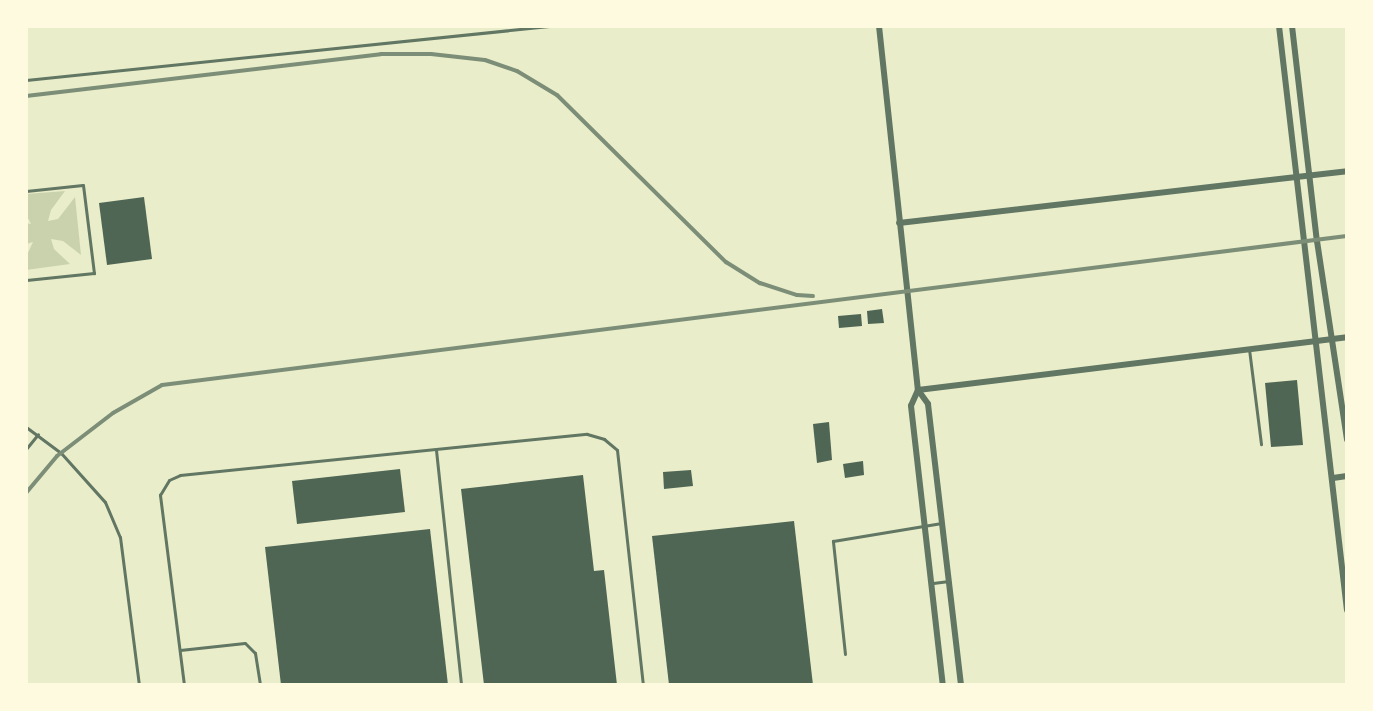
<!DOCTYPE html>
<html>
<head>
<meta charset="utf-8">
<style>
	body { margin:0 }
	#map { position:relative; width:1373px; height:711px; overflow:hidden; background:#e9edc9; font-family:"Alegreya Sans",sans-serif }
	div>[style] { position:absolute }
	.green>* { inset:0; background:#cad2ad }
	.building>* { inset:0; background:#4f6655 }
	.service>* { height:3px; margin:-1.5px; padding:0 1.5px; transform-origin:1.5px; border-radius:1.5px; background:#617663 }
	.minor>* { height:6px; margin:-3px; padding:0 3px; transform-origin:3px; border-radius:3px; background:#617663 }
	.rail>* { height:4px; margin:-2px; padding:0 2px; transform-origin:2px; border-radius:2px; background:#7c8e77 }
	span { translate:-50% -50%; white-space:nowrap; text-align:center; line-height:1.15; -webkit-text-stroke:7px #fefae0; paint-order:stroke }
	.frame { position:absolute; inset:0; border:28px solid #fefae0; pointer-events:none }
</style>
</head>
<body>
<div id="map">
	<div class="green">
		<i style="clip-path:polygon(65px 191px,51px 210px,48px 221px,58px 219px,75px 197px,81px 255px,63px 241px,51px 239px,54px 249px,70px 264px,26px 270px,26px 257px,33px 242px,26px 244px,26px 223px,31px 224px,26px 214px,26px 194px)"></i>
	</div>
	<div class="building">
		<i style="clip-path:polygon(144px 197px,152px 259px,107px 265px,99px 203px)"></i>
		<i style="clip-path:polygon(882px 309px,884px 323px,868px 324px,867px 311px)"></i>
		<i style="clip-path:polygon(861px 314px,862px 326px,839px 328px,838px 316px)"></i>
		<i style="clip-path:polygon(1297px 380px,1303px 445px,1271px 447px,1265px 383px)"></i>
		<i style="clip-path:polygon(829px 422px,832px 460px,817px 463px,813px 424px)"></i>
		<i style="clip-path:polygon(863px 461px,864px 475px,845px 478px,843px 464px)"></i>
		<i style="clip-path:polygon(400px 469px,405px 512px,297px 524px,292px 481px)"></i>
		<i style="clip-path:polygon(691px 470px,693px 486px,664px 489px,663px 472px)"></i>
		<i style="clip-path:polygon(583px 475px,594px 571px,604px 570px,617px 685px,484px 685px,461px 489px)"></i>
		<i style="clip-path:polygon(794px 521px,813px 685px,669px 685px,652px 536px)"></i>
		<i style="clip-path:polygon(430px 529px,448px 685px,281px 685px,265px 547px)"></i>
	</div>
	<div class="service">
		<i style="left:26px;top:80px;width:526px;rotate:-5.89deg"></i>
		<i style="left:26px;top:191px;width:57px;rotate:-6deg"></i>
		<i style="left:83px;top:185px;width:89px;rotate:82.9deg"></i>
		<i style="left:94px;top:273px;width:68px;rotate:174.1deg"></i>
		<i style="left:1249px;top:349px;width:96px;rotate:82.8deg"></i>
		<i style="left:26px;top:427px;width:44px;rotate:36.6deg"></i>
		<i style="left:61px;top:453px;width:66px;rotate:48.1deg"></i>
		<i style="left:105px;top:502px;width:38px;rotate:67deg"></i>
		<i style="left:120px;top:537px;width:149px;rotate:82.7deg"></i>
		<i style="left:26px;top:449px;width:19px;rotate:-51deg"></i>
		<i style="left:436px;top:450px;width:236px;rotate:83.9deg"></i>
		<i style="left:933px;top:583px;width:16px;rotate:-7deg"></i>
		<i style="left:180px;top:650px;width:65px;rotate:-6.1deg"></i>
		<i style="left:245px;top:643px;width:14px;rotate:45deg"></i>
		<i style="left:255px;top:653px;width:32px;rotate:81deg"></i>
		<i style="left:845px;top:654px;width:114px;rotate:-96.1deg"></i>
		<i style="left:833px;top:541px;width:110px;rotate:-9.4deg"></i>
		<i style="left:184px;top:685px;width:192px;rotate:-97.2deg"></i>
		<i style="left:160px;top:495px;width:17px;rotate:-59deg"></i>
		<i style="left:169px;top:480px;width:12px;rotate:-24deg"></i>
		<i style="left:180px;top:475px;width:409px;rotate:-5.8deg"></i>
		<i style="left:587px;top:434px;width:18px;rotate:16deg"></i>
		<i style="left:604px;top:439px;width:17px;rotate:40deg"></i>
		<i style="left:617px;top:450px;width:236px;rotate:83.7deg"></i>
	</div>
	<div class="minor">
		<i style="left:879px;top:26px;width:366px;rotate:83.9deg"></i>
		<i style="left:918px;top:390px;width:17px;rotate:54deg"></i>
		<i style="left:928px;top:404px;width:283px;rotate:83.3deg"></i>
		<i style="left:1279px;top:26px;width:588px;rotate:83.36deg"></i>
		<i style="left:1292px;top:26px;width:216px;rotate:83.4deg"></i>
		<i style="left:1317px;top:241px;width:201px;rotate:81.4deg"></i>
		<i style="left:899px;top:223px;width:451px;rotate:-6.6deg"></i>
		<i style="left:918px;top:390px;width:432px;rotate:-7deg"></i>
		<i style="left:918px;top:390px;width:17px;rotate:114deg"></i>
		<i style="left:911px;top:406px;width:281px;rotate:83.5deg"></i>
		<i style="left:1333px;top:478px;width:14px;rotate:-8deg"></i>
	</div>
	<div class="rail">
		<i style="left:26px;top:96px;width:357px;rotate:-6.7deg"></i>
		<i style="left:381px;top:54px;width:50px"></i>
		<i style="left:431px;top:54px;width:54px;rotate:6.3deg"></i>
		<i style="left:485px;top:60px;width:34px;rotate:19deg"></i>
		<i style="left:517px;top:71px;width:47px;rotate:31deg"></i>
		<i style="left:557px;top:95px;width:238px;rotate:44.7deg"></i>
		<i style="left:726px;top:262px;width:40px;rotate:32deg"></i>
		<i style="left:760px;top:283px;width:39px;rotate:18deg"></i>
		<i style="left:797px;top:295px;width:16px;rotate:4deg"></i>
		<i style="left:26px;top:493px;width:48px;rotate:-50deg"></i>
		<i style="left:57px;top:456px;width:71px;rotate:-37.5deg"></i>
		<i style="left:113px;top:413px;width:56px;rotate:-29.7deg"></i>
		<i style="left:162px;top:385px;width:1194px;rotate:-7.17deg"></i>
	</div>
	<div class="frame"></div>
</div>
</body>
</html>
